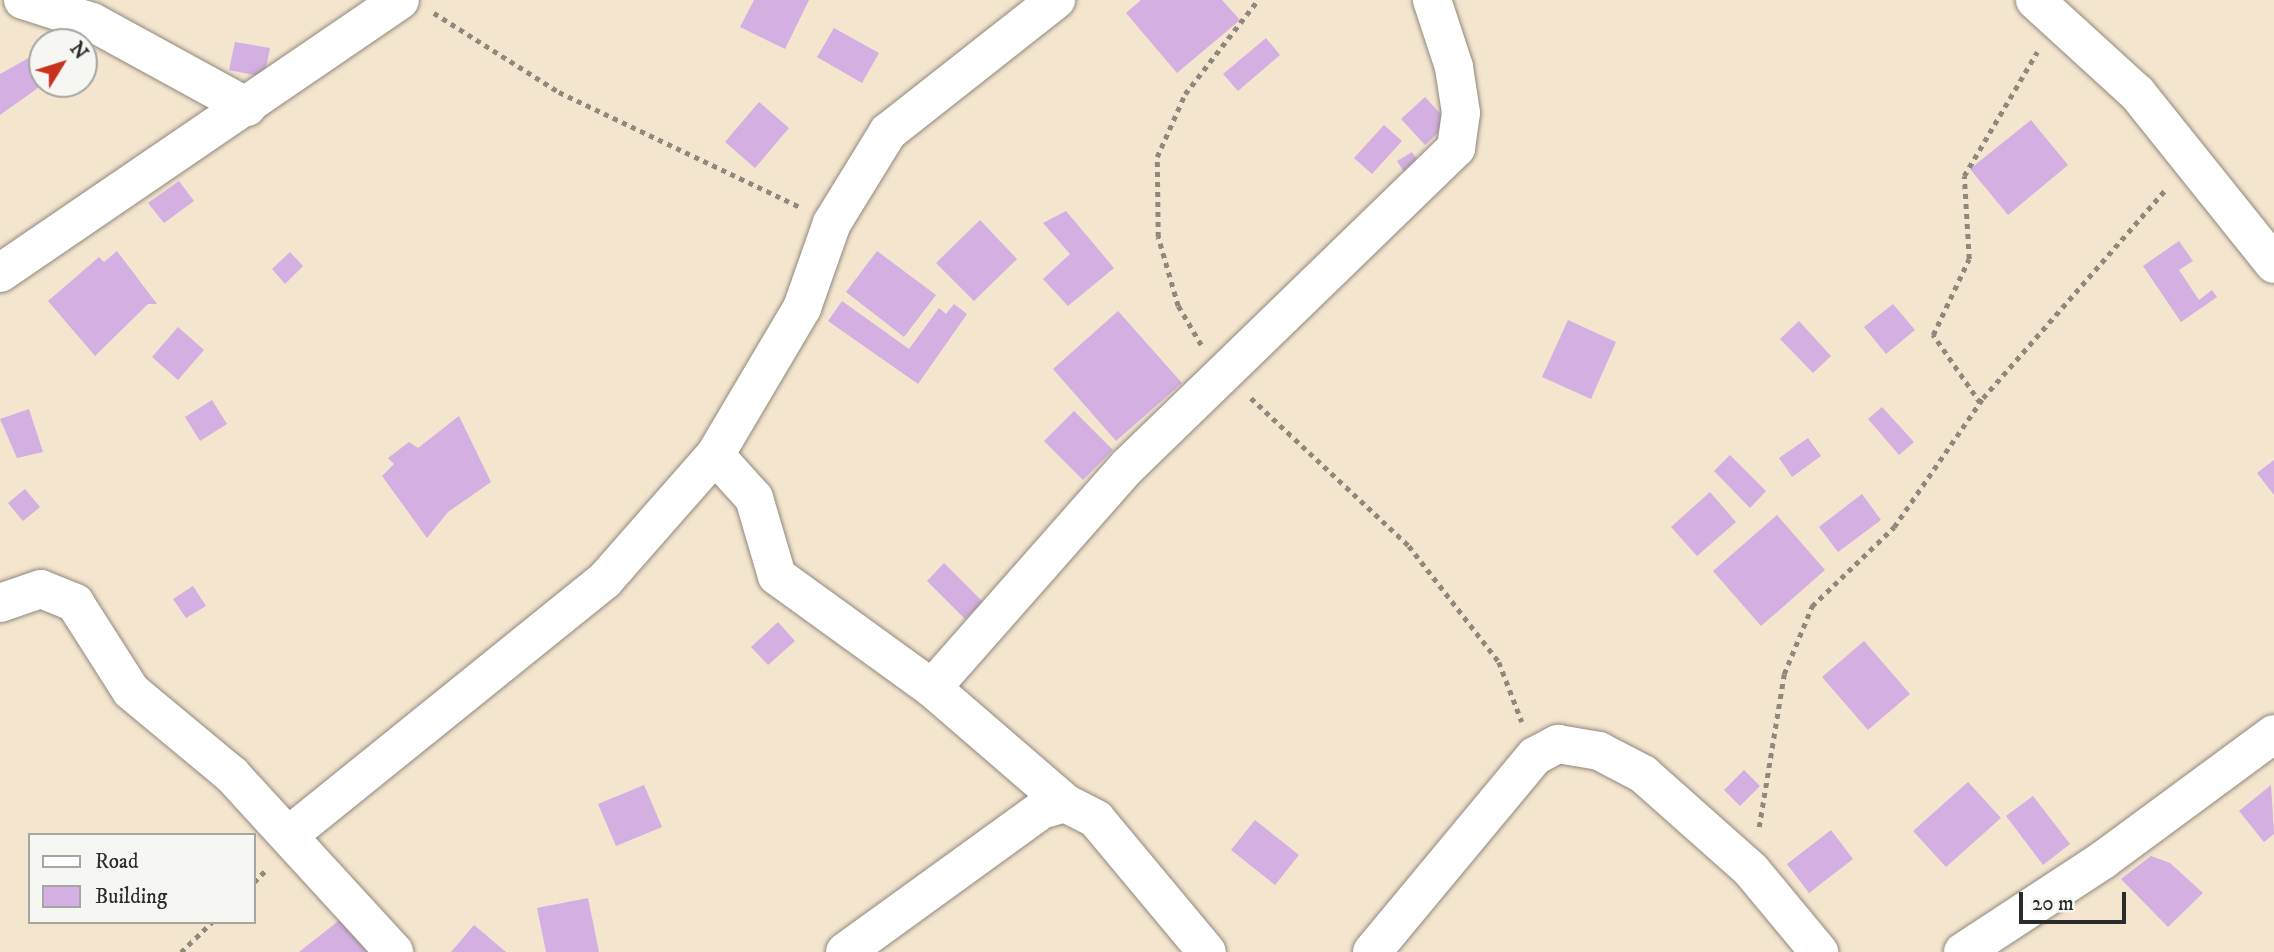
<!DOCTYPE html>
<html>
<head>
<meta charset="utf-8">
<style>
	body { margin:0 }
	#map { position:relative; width:2274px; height:952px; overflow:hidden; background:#f4e5cf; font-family:"IM FELL DW Pica",serif }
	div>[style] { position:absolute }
	.building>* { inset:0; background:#d3afe2 }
	.path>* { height:4.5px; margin-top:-2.25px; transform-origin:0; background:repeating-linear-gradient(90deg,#90887d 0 5px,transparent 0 10px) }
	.roads { filter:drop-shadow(0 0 2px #90887d) drop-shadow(0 0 2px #90887d) }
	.minor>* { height:38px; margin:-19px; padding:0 19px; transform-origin:19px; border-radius:19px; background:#fff }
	span { translate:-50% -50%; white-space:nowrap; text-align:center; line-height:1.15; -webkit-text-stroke:7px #f6f6f2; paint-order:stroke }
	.legend { position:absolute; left:28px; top:833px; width:228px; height:91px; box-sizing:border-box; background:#f6f6f2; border:2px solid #a5a5a2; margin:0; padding:9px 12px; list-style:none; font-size:21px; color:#2b2b2b }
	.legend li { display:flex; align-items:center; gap:14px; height:35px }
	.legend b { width:35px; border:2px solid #a5a5a2 }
	.north { position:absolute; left:28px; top:28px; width:70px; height:70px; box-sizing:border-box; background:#f6f6f2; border:2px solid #a5a5a2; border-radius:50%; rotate:52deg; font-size:19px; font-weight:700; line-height:28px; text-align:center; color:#2b2b2b }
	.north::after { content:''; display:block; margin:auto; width:24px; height:32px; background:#c8321e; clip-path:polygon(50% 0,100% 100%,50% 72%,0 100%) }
	.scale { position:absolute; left:2019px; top:892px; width:107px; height:32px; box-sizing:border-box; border:4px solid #2b2b2b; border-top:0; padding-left:9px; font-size:21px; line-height:24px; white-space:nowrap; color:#2b2b2b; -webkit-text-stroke:5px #f6f6f2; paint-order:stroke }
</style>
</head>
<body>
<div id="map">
	<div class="building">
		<i style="clip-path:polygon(754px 0,809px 0,785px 49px,740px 27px)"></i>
		<i style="clip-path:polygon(1141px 0,1222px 0,1240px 20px,1177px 73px,1126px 13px)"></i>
		<i style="clip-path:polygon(834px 28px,879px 53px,862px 83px,817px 57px)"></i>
		<i style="clip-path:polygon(1266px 38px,1280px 55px,1238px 91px,1223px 74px)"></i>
		<i style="clip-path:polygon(235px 42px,270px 48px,264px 77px,229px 70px)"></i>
		<i style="clip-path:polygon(32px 56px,42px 64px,42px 85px,0 115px,0 74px)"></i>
		<i style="clip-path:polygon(1425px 97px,1449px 123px,1425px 145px,1401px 119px)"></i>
		<i style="clip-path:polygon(759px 102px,789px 128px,755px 168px,725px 142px)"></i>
		<i style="clip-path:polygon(2031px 120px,2068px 165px,2008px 215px,1970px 169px)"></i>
		<i style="clip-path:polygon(1384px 125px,1402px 141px,1372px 174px,1354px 158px)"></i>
		<i style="clip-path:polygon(1412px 152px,1423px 168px,1408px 178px,1397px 161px)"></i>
		<i style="clip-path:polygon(179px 181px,194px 201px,164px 223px,148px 203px)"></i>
		<i style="clip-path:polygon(1066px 211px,1114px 268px,1068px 306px,1043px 279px,1070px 254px,1043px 223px)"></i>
		<i style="clip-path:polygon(980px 220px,1017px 259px,974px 301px,936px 263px)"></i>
		<i style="clip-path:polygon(2179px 241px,2193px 261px,2179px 270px,2199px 300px,2212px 290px,2217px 297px,2181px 322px,2143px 266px)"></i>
		<i style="clip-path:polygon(117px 251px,157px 304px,148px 304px,95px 356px,48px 301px,99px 257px,104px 262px)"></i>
		<i style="clip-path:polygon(877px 251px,936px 295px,904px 337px,846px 292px)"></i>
		<i style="clip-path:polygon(290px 252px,303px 266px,285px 284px,272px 269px)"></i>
		<i style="clip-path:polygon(842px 301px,909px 349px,939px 308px,946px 314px,954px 304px,967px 314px,918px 384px,828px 321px)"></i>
		<i style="clip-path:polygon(1893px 304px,1915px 330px,1886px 354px,1864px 327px)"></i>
		<i style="clip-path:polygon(1118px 311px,1182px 383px,1116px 441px,1053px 369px)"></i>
		<i style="clip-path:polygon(1568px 320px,1616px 342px,1591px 399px,1542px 377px)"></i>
		<i style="clip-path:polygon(1799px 321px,1831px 356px,1813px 373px,1780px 339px)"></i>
		<i style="clip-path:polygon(178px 327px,204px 350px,178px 380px,152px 357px)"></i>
		<i style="clip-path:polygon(212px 400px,227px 424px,200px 441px,185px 417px)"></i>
		<i style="clip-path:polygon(1882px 407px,1914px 442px,1899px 455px,1868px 419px)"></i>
		<i style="clip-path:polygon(29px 409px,43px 452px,17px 458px,0 419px)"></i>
		<i style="clip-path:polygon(1074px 411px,1113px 450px,1083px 480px,1044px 441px)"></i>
		<i style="clip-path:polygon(459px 416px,491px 482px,448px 512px,427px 538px,382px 476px,394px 464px,388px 458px,409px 442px,418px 448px)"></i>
		<i style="clip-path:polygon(1808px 438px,1821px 456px,1792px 477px,1779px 458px)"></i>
		<i style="clip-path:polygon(1730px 455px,1766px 491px,1750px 508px,1714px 471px)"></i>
		<i style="clip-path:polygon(2274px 460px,2274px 495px,2257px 473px)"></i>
		<i style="clip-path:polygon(25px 489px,40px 507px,23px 521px,8px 503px)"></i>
		<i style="clip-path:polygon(1710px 492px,1736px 522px,1697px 556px,1671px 527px)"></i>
		<i style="clip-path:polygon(1862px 494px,1881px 520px,1838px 552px,1819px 527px)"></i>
		<i style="clip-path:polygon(1777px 515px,1825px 570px,1761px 626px,1713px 571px)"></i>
		<i style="clip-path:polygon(944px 563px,983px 602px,965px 619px,927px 581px)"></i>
		<i style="clip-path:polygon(193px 586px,206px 606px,186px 618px,173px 599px)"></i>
		<i style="clip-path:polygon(778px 622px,795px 641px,768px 665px,751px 647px)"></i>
		<i style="clip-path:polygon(1864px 641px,1910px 694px,1868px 730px,1822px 677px)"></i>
		<i style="clip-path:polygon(1744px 770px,1760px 786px,1740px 806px,1724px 790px)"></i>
		<i style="clip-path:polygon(1968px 782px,2001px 818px,1946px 867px,1913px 831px)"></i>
		<i style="clip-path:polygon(644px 785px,662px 827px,616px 846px,598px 804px)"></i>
		<i style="clip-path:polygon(2271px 785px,2274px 834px,2264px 842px,2239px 811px)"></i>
		<i style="clip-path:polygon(2033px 796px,2070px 844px,2043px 865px,2006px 816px)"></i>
		<i style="clip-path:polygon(1255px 820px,1299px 855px,1275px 885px,1231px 850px)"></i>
		<i style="clip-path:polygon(1831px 830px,1853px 859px,1809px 893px,1787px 864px)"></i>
		<i style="clip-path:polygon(2151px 856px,2170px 863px,2203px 893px,2168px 927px,2121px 879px)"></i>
		<i style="clip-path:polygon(588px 898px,599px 952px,546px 952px,537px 908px)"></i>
		<i style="clip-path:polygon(341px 919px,367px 952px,299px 952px)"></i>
		<i style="clip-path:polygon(474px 925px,506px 952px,451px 952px)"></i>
	</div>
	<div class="path">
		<i style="left:434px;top:13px;width:148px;rotate:32.3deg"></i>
		<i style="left:559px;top:92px;width:267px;rotate:25.5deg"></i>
		<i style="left:1201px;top:345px;width:45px;rotate:-120.5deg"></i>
		<i style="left:1178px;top:306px;width:72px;rotate:-106.2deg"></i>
		<i style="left:1158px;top:237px;width:80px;rotate:-90.7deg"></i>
		<i style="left:1157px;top:157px;width:69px;rotate:-66deg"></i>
		<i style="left:1185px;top:94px;width:119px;rotate:-52.2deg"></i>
		<i style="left:1251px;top:398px;width:216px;rotate:43.1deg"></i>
		<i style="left:1409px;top:546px;width:147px;rotate:52.2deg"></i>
		<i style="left:1499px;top:662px;width:64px;rotate:69deg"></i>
		<i style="left:1980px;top:403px;width:83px;rotate:-124.7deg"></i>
		<i style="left:1933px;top:335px;width:84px;rotate:-64.7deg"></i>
		<i style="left:1969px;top:259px;width:83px;rotate:-93.4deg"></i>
		<i style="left:1964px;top:176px;width:144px;rotate:-59.5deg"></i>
		<i style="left:1759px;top:827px;width:155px;rotate:-80.7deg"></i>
		<i style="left:1784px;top:674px;width:74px;rotate:-67.6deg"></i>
		<i style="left:1812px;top:606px;width:114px;rotate:-43.9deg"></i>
		<i style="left:1894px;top:527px;width:157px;rotate:-55.4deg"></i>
		<i style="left:1983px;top:398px;width:279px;rotate:-48.8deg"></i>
		<i style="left:254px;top:882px;width:20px;rotate:-45deg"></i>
		<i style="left:181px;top:952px;width:43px;rotate:-44.1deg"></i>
	</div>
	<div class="roads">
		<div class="minor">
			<i style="left:23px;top:0;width:72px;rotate:17.7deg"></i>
			<i style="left:92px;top:22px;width:177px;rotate:28.7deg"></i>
			<i style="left:2035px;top:0;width:138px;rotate:42.4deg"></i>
			<i style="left:2137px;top:93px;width:219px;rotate:51.3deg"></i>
			<i style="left:0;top:273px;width:484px;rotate:-34.3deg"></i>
			<i style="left:715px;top:455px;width:58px;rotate:47.8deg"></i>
			<i style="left:754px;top:498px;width:81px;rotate:73.6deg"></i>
			<i style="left:777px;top:576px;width:191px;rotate:35.9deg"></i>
			<i style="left:932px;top:688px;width:176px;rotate:40.8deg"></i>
			<i style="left:0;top:603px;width:43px;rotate:-18.9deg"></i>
			<i style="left:41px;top:589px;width:37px;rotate:22deg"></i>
			<i style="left:75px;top:603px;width:104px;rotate:57.5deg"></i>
			<i style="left:131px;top:691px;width:131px;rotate:39.7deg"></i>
			<i style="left:232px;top:775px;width:240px;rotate:47.5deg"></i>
			<i style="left:932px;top:688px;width:296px;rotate:-48.6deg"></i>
			<i style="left:1128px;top:466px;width:457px;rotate:-44.1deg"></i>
			<i style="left:1456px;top:148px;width:35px;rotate:-82deg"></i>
			<i style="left:1461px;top:113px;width:47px;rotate:-98.7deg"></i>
			<i style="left:1454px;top:67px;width:71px;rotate:-108.2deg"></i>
			<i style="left:289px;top:835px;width:406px;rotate:-38.9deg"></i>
			<i style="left:605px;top:580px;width:167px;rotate:-48.7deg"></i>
			<i style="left:715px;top:455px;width:171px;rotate:-59.4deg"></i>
			<i style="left:802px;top:308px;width:90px;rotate:-70.6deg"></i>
			<i style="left:832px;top:223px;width:107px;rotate:-58.4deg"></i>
			<i style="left:888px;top:132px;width:214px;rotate:-38.2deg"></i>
			<i style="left:845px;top:952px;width:242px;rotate:-35.9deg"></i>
			<i style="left:1041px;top:810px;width:25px;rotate:-16deg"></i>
			<i style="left:1065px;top:803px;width:35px;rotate:27deg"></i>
			<i style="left:1096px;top:819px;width:173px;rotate:50.2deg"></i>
			<i style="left:1372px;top:952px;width:255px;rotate:-50.3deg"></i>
			<i style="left:1535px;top:756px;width:26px;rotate:-28deg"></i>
			<i style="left:1558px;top:744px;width:42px;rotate:9.7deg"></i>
			<i style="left:1599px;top:751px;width:50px;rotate:27.6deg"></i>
			<i style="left:1643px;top:774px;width:144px;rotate:41.6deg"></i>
			<i style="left:1751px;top:870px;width:107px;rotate:50.3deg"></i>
			<i style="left:1963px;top:952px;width:168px;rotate:-33.3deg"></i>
			<i style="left:2103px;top:860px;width:212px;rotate:-36.4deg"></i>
		</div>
	</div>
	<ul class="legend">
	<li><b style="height:9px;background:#fff"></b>Road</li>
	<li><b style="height:19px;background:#d3afe2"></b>Building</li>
	</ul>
	<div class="north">N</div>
	<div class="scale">20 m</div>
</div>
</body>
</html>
